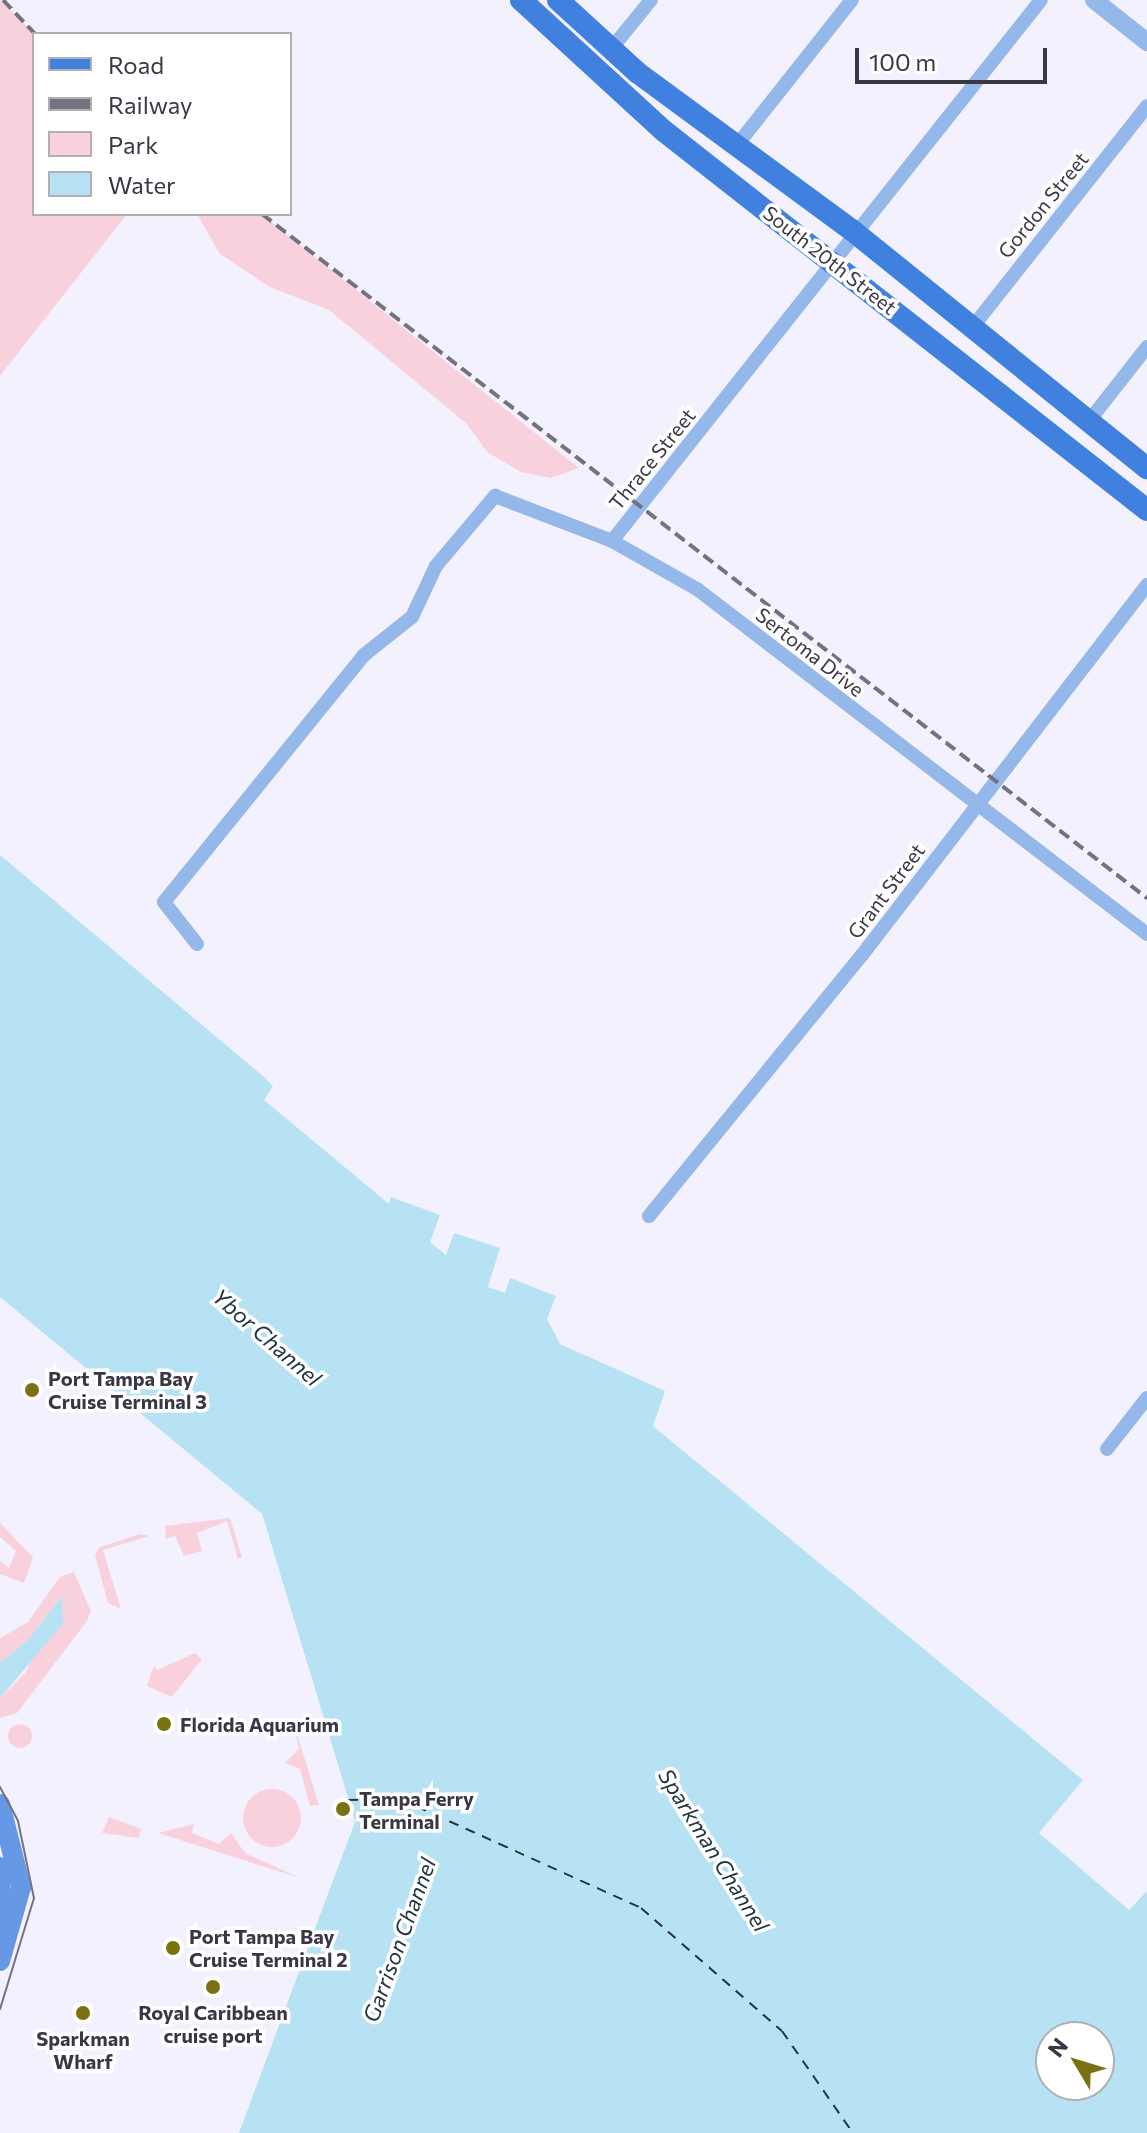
<!DOCTYPE html>
<html>
<head>
<meta charset="utf-8">
<style>
	body { margin:0 }
	#map { position:relative; width:1147px; height:2133px; overflow:hidden; background:#f3f1fe; font-family:Commissioner,sans-serif }
	div>[style] { position:absolute }
	.green>* { inset:0; background:#f9d1dc }
	.round { border-radius:50% }
	.water>* { inset:0; background:#b7e2f3 }
	.pier>* { inset:0; background:#f3f1fe }
	.ferry>* { height:2px; margin-top:-1px; transform-origin:0; background:repeating-linear-gradient(90deg,#20353e 0 10px,transparent 0 18px) }
	.minor>* { height:14px; margin:-7px; padding:0 7px; transform-origin:7px; border-radius:7px; background:#95b8eb }
	.tertiary>* { height:18px; margin:-9px; padding:0 9px; transform-origin:9px; border-radius:9px; background:#95b8eb }
	.secondary>* { height:20px; margin:-10px; padding:0 10px; transform-origin:10px; border-radius:10px; background:#6598e5 }
	.primary>* { height:22px; margin:-11px; padding:0 11px; transform-origin:11px; border-radius:11px; background:#4081df }
	.tram>* { height:2px; margin:-1px; padding:0 1px; transform-origin:1px; border-radius:1px; background:#73727e }
	.rail>* { height:4px; margin-top:-2px; transform-origin:0; background:repeating-linear-gradient(90deg,#73727e 0 12px,transparent 0 18px) }
	.dots>* { width:22px; height:22px; translate:-50% -50%; box-sizing:border-box; border:4px solid #fff; border-radius:50% }
	span { translate:-50% -50%; white-space:nowrap; text-align:center; line-height:1.15; -webkit-text-stroke:7px #fff; paint-order:stroke }
	.street-label { font-size:20px; color:#383743 }
	.poi-label { font-size:20px; color:#383743; font-weight:700 }
	.left { translate:0 -50%; text-align:left }
	.water-label { font-size:22px; color:#20353e; font-style:italic }
	.legend { position:absolute; left:32px; top:32px; width:260px; height:184px; box-sizing:border-box; background:#fff; border:2px solid #afafb4; margin:0; padding:10px 14px; list-style:none; font-size:24px; color:#383743 }
	.legend li { display:flex; align-items:center; gap:16px; height:40px }
	.legend b { width:40px; border:2px solid #afafb4 }
	.north { position:absolute; left:1035px; top:2021px; width:80px; height:80px; box-sizing:border-box; background:#fff; border:2px solid #afafb4; border-radius:50%; rotate:308deg; font-size:22px; font-weight:700; line-height:32px; text-align:center; color:#383743 }
	.north::after { content:''; display:block; margin:auto; width:28px; height:36px; background:#7a7111; clip-path:polygon(50% 0,100% 100%,50% 72%,0 100%) }
	.scale { position:absolute; left:855px; top:48px; width:192px; height:36px; box-sizing:border-box; border:4px solid #383743; border-top:0; padding-left:10px; font-size:24px; line-height:28px; white-space:nowrap; color:#383743; -webkit-text-stroke:6px #fff; paint-order:stroke }
</style>
</head>
<body>
<div id="map">
	<div class="green">
		<i style="clip-path:polygon(0 0,35px 34px,34px 214px,127px 214px,0 376px)"></i>
		<i style="clip-path:polygon(197px 214px,261px 214px,579px 468px,551px 478px,521px 472px,487px 452px,467px 424px,329px 310px,270px 287px,220px 254px)"></i>
		<i style="clip-path:polygon(230px 1518px,242px 1557px,238px 1559px,227px 1521px,197px 1533px,202px 1551px,184px 1556px,175px 1536px,166px 1539px,165px 1526px)"></i>
		<i style="clip-path:polygon(0 1523px,33px 1557px,24px 1583px,0 1574px,0 1561px,9px 1568px,16px 1551px,0 1537px)"></i>
		<i style="clip-path:polygon(140px 1534px,150px 1536px,103px 1550px,121px 1609px,108px 1603px,95px 1555px,100px 1547px)"></i>
		<i style="clip-path:polygon(74px 1572px,91px 1611px,87px 1621px,17px 1713px,0 1718px,0 1698px,26px 1672px,62px 1596px,27px 1641px,0 1662px,0 1638px,28px 1622px,60px 1577px)"></i>
		<i style="clip-path:polygon(195px 1653px,202px 1659px,172px 1697px,147px 1686px,154px 1665px,157px 1670px)"></i>
		<i style="clip-path:polygon(293px 1721px,319px 1805px,310px 1806px,300px 1769px,285px 1763px,299px 1749px)"></i>
		<i class="round" style="left:8px;top:1724px;width:24px;height:24px"></i>
		<i class="round" style="left:243px;top:1789px;width:58px;height:58px"></i>
		<i style="clip-path:polygon(109px 1817px,141px 1829px,139px 1838px,102px 1833px)"></i>
		<i style="clip-path:polygon(194px 1824px,192px 1833px,219px 1844px,231px 1833px,245px 1853px,300px 1878px,158px 1833px)"></i>
	</div>
	<div class="water">
		<i style="clip-path:polygon(evenodd,0 855px,264px 1077px,273px 1086px,264px 1100px,389px 1204px,391px 1197px,440px 1215px,430px 1242px,446px 1255px,454px 1233px,500px 1248px,488px 1287px,505px 1293px,510px 1278px,556px 1296px,547px 1319px,560px 1344px,665px 1391px,653px 1426px,1083px 1780px,1039px 1833px,1129px 1910px,1147px 1891px,1147px 2133px,239px 2133px,355px 1821px,262px 1514px,0 1297px,0 855px,1051px 2037px,1099px 2037px,1099px 2085px,1051px 2085px,1051px 2037px)"></i>
		<i style="clip-path:polygon(62px 1596px,63px 1624px,0 1698px,0 1662px,27px 1641px)"></i>
	</div>
	<div class="pier">
		<i style="clip-path:polygon(238px 1495px,262px 1514px,355px 1822px,235px 2133px,351px 1821px,258px 1517px)"></i>
	</div>
	<div class="ferry">
		<i style="left:348px;top:1800px;width:52px;rotate:-1.1deg"></i>
		<i style="left:400px;top:1799px;width:265px;rotate:24.3deg"></i>
		<i style="left:641px;top:1908px;width:187px;rotate:41.1deg"></i>
		<i style="left:782px;top:2031px;width:124px;rotate:55.2deg"></i>
	</div>
	<div class="minor">
		<i style="left:611px;top:49px;width:63px;rotate:-50.8deg"></i>
		<i style="left:737px;top:145px;width:185px;rotate:-51.6deg"></i>
		<i style="left:971px;top:329px;width:284px;rotate:-51.7deg"></i>
		<i style="left:1089px;top:421px;width:94px;rotate:-51.9deg"></i>
		<i style="left:612px;top:541px;width:690px;rotate:-51.59deg"></i>
		<i style="left:197px;top:944px;width:53px;rotate:-128.2deg"></i>
		<i style="left:164px;top:902px;width:318px;rotate:-51deg"></i>
		<i style="left:364px;top:655px;width:61px;rotate:-38.4deg"></i>
		<i style="left:412px;top:617px;width:56px;rotate:-64.8deg"></i>
		<i style="left:436px;top:566px;width:92px;rotate:-49.9deg"></i>
		<i style="left:495px;top:496px;width:125px;rotate:21deg"></i>
		<i style="left:612px;top:541px;width:98px;rotate:29.5deg"></i>
		<i style="left:697px;top:589px;width:567px;rotate:37.48deg"></i>
		<i style="left:649px;top:1216px;width:337px;rotate:-50.8deg"></i>
		<i style="left:862px;top:955px;width:467px;rotate:-52.4deg"></i>
		<i style="left:1107px;top:1449px;width:65px;rotate:-51.9deg"></i>
	</div>
	<div class="tertiary">
		<i style="left:1094px;top:0;width:68px;rotate:38.4deg"></i>
	</div>
	<div class="secondary">
		<i style="left:0;top:1804px;width:86px;rotate:75.8deg"></i>
		<i style="left:21px;top:1887px;width:77px;rotate:105.8deg"></i>
		<i style="left:0;top:1867px;width:63px;rotate:90deg"></i>
	</div>
	<div class="primary">
		<i style="left:521px;top:0;width:194px;rotate:42.5deg"></i>
		<i style="left:664px;top:131px;width:614px;rotate:38.12deg"></i>
		<i style="left:558px;top:0;width:108px;rotate:42.4deg"></i>
		<i style="left:638px;top:73px;width:267px;rotate:36.3deg"></i>
		<i style="left:853px;top:231px;width:378px;rotate:38.9deg"></i>
	</div>
	<div class="tram">
		<i style="left:0;top:1787px;width:38px;rotate:62deg"></i>
		<i style="left:18px;top:1821px;width:79px;rotate:78.3deg"></i>
		<i style="left:34px;top:1898px;width:116px;rotate:107deg"></i>
	</div>
	<div class="rail">
		<i style="left:3px;top:0;width:47px;rotate:46.7deg"></i>
		<i style="left:262px;top:214px;width:1119px;rotate:37.7deg"></i>
	</div>
	<div class="dots">
		<i style="left:32px;top:1390px;background:#7a7111"></i>
		<i style="left:164px;top:1724px;background:#7a7111"></i>
		<i style="left:343px;top:1809px;background:#7a7111"></i>
		<i style="left:173px;top:1948px;background:#7a7111"></i>
		<i style="left:213px;top:1987px;background:#7a7111"></i>
		<i style="left:83px;top:2013px;background:#7a7111"></i>
	</div>
	<div class="street-label">
		<span style="left:1043px;top:205px;rotate:-51deg">Gordon Street</span>
		<span style="left:830px;top:260px;rotate:38deg">South 20th Street</span>
		<span style="left:652px;top:459px;rotate:-51deg">Thrace Street</span>
		<span style="left:810px;top:652px;rotate:38deg">Sertoma Drive</span>
		<span style="left:886px;top:891px;rotate:-53deg">Grant Street</span>
	</div>
	<div class="poi-label">
		<span class="left" style="left:48px;top:1390px">Port Tampa Bay<br>Cruise Terminal 3</span>
		<span class="left" style="left:180px;top:1724px">Florida Aquarium</span>
		<span class="left" style="left:359px;top:1810px">Tampa Ferry<br>Terminal</span>
		<span class="left" style="left:189px;top:1948px">Port Tampa Bay<br>Cruise Terminal 2</span>
		<span style="left:213px;top:2024px">Royal Caribbean<br>cruise port</span>
		<span style="left:83px;top:2050px">Sparkman<br>Wharf</span>
	</div>
	<div class="water-label">
		<span style="left:267px;top:1337px;rotate:41deg">Ybor Channel</span>
		<span style="left:714px;top:1850px;rotate:58deg">Sparkman Channel</span>
		<span style="left:399px;top:1940px;rotate:-70deg">Garrison Channel</span>
	</div>
	<ul class="legend">
	<li><b style="height:10px;background:#4081df"></b>Road</li>
	<li><b style="height:10px;background:#73727e"></b>Railway</li>
	<li><b style="height:22px;background:#f9d1dc"></b>Park</li>
	<li><b style="height:22px;background:#b7e2f3"></b>Water</li>
	</ul>
	<div class="north">N</div>
	<div class="scale">100 m</div>
</div>
</body>
</html>
